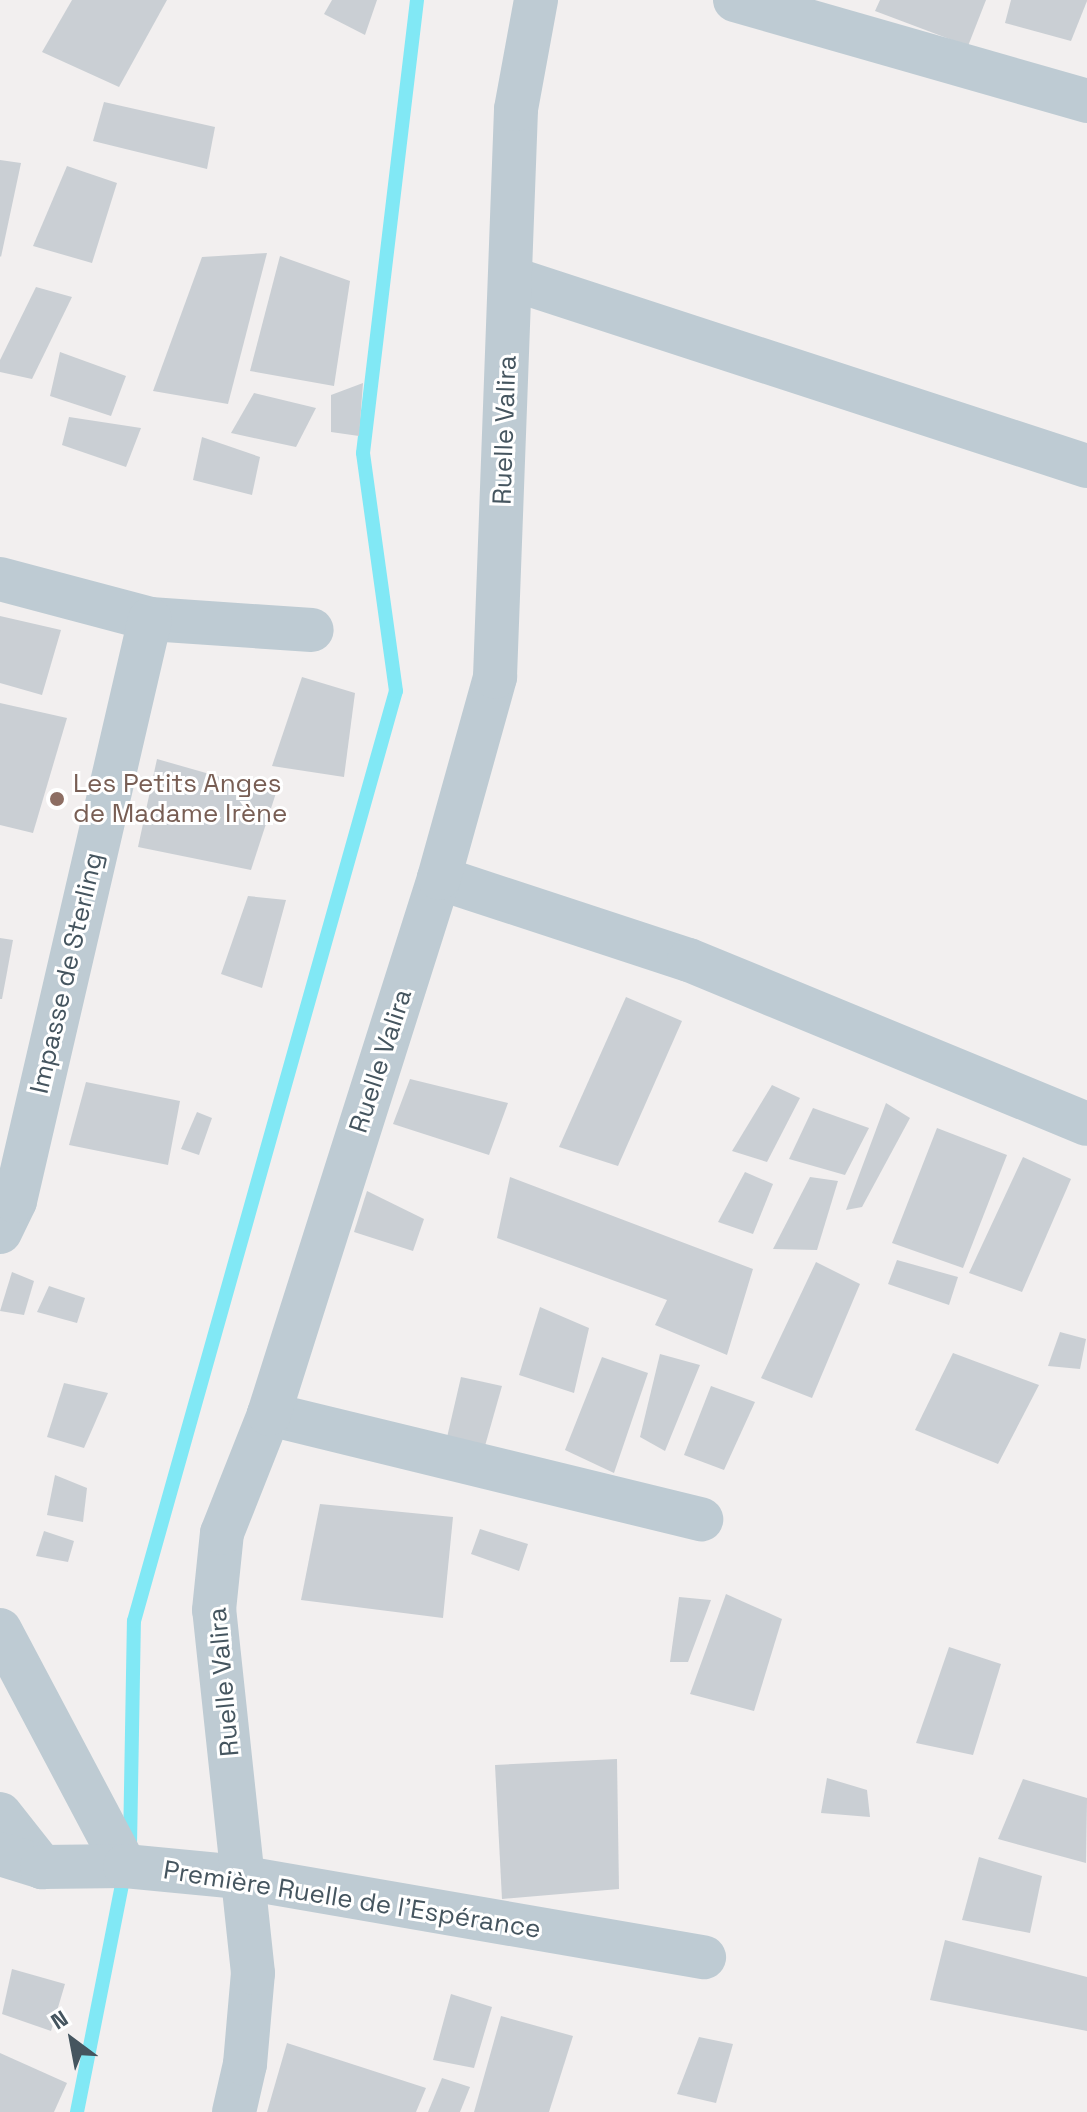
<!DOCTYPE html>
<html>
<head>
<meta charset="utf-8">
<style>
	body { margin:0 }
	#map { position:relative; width:1087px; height:2112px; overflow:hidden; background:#f2efef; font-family:"Space Grotesk",sans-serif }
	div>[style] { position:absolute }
	.stream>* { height:14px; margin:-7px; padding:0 7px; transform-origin:7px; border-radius:7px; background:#81e8f5 }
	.building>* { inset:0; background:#cacfd4 }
	.street>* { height:44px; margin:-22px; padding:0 22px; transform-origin:22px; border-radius:22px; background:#becbd3 }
	.dots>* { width:22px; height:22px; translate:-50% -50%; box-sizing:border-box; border:4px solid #fff; border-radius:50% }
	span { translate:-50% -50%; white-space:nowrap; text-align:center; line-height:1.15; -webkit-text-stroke:6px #fff; paint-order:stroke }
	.street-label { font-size:26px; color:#45555f }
	.education-label { font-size:26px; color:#785e54 }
	.left { translate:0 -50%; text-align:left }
	.north { position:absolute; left:32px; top:2000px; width:80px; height:80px; -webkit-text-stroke:6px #fff; paint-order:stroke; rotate:328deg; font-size:22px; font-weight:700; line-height:32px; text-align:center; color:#45555f }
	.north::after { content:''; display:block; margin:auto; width:28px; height:36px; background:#45555f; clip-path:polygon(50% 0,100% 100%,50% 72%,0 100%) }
</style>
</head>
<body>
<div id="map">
	<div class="stream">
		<i style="left:130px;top:1846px;width:225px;rotate:-89deg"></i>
		<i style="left:134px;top:1621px;width:966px;rotate:-74.27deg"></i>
		<i style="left:396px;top:691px;width:240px;rotate:-97.9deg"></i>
		<i style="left:363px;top:453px;width:456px;rotate:-83.2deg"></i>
		<i style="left:77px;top:2112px;width:247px;rotate:-78.8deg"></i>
	</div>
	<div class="building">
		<i style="clip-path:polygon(72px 0,167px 0,119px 87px,42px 52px)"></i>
		<i style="clip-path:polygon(332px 0,377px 0,365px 35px,324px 14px)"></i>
		<i style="clip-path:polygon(880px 0,986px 0,968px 46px,875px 11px)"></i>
		<i style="clip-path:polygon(1011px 0,1087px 0,1087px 1px,1071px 41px,1005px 23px)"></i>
		<i style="clip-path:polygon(104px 102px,215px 127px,207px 169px,93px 141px)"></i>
		<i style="clip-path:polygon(0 160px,21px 163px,1px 257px,0 256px)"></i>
		<i style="clip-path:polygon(67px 166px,117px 183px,92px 263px,33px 246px)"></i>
		<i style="clip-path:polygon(267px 253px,228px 404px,153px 391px,202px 257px)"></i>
		<i style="clip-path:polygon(280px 256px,350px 281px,334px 386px,250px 371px)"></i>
		<i style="clip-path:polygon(36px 287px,72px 297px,32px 379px,0 372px,0 360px)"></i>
		<i style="clip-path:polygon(60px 352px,126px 376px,111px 416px,50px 396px)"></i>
		<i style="clip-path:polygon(363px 383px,359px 436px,331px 432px,331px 395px)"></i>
		<i style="clip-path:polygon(254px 393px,316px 408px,296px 447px,231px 433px)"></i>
		<i style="clip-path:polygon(69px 417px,141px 428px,126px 467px,62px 445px)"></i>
		<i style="clip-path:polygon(202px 437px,260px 457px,252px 495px,193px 480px)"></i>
		<i style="clip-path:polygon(0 616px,61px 630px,42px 695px,0 683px)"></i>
		<i style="clip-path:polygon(302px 677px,355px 693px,344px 777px,272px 766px)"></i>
		<i style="clip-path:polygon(0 703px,67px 718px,33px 833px,0 825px)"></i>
		<i style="clip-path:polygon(157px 759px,276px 793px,251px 870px,138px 847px)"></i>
		<i style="clip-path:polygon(248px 896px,286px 900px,262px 988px,221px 974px)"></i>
		<i style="clip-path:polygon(0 938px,13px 940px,2px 999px,0 999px)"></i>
		<i style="clip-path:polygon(626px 997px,682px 1021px,618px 1166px,559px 1147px)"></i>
		<i style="clip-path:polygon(410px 1079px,508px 1103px,489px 1155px,393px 1124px)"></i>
		<i style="clip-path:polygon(86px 1082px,180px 1101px,168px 1165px,69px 1145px)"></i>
		<i style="clip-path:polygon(772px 1085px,800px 1098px,767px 1162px,732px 1151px)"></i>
		<i style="clip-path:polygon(886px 1103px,910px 1118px,862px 1207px,846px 1210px)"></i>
		<i style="clip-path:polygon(813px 1108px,869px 1128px,845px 1175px,789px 1159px)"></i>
		<i style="clip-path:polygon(197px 1112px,212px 1118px,199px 1155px,181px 1149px)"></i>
		<i style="clip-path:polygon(937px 1128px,1007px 1155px,963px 1268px,892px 1243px)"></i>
		<i style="clip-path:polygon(1023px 1157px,1071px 1179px,1022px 1292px,969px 1273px)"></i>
		<i style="clip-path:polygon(745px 1172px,773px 1184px,753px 1234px,718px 1222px)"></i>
		<i style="clip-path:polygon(510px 1177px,753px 1269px,727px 1355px,655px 1325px,667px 1300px,497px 1238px)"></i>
		<i style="clip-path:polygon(810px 1177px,838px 1181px,817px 1250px,773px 1249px)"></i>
		<i style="clip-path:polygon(367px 1191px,424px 1219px,413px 1251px,354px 1232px)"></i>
		<i style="clip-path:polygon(897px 1260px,958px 1277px,949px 1305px,888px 1284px)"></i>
		<i style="clip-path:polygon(816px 1262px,860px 1284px,812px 1398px,761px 1378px)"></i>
		<i style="clip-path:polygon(12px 1272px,34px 1281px,24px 1315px,0 1311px)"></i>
		<i style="clip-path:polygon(49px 1286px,85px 1298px,77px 1323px,37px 1312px)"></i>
		<i style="clip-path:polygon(540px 1307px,589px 1328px,574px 1393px,519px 1375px)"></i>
		<i style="clip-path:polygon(1060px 1332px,1086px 1339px,1080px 1369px,1048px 1366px)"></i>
		<i style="clip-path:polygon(953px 1353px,1039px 1385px,998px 1464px,915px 1430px)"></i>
		<i style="clip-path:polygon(660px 1354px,700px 1365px,665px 1451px,640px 1437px)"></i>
		<i style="clip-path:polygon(602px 1357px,648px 1373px,614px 1473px,565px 1450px)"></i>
		<i style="clip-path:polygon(461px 1377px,502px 1386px,483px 1453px,445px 1446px)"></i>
		<i style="clip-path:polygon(64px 1383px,108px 1393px,84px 1448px,47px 1437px)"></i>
		<i style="clip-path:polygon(711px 1386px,755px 1402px,724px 1470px,684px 1455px)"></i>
		<i style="clip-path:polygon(55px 1475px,87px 1488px,83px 1522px,47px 1515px)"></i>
		<i style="clip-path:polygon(320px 1504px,453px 1517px,443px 1618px,301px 1600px)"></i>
		<i style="clip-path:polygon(480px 1529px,528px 1544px,519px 1571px,471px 1554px)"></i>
		<i style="clip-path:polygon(44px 1531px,74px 1541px,68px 1562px,36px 1556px)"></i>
		<i style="clip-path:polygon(726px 1594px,782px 1619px,754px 1711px,690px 1694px)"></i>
		<i style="clip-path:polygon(679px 1597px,711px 1600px,688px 1662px,670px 1662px)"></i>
		<i style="clip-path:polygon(949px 1647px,1001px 1664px,973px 1755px,916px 1743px)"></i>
		<i style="clip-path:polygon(617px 1759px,619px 1889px,502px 1899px,495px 1765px)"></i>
		<i style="clip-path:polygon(827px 1778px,867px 1790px,870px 1817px,821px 1813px)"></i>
		<i style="clip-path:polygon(1023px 1779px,1087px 1798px,1086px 1863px,998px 1839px)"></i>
		<i style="clip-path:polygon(979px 1857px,1042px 1876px,1030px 1933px,962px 1920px)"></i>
		<i style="clip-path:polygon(945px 1940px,1087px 1977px,1087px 2031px,930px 2000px)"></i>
		<i style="clip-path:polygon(12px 1969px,65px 1984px,51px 2031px,2px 2014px)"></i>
		<i style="clip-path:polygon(451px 1994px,492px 2007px,474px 2068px,433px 2060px)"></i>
		<i style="clip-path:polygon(501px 2016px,573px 2036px,549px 2112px,474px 2112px)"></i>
		<i style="clip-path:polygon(699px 2037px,733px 2044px,716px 2103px,677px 2094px)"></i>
		<i style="clip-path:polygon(287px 2043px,426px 2088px,416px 2112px,267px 2112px)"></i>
		<i style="clip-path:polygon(0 2053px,67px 2083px,54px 2112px,0 2112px)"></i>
		<i style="clip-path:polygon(442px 2078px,470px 2087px,460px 2112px,428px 2112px)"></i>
	</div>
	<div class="street">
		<i style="left:735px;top:0;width:366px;rotate:16deg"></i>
		<i style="left:510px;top:278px;width:607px;rotate:18.05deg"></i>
		<i style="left:0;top:579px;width:155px;rotate:14.9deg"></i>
		<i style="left:150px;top:619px;width:162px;rotate:3.9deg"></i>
		<i style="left:439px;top:878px;width:263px;rotate:18.2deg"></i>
		<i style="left:689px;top:960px;width:430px;rotate:22.4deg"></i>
		<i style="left:0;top:1232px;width:34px;rotate:-64deg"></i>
		<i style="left:15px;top:1201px;width:597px;rotate:-76.94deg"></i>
		<i style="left:269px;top:1414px;width:445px;rotate:13.7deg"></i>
		<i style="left:0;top:1630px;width:267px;rotate:62.1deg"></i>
		<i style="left:0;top:1814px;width:68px;rotate:51.6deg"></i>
		<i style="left:0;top:1854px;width:44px;rotate:17.2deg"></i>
		<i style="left:42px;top:1867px;width:83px;rotate:-0.7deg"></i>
		<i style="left:125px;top:1866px;width:115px;rotate:5.5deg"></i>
		<i style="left:239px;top:1877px;width:472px;rotate:9.8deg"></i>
		<i style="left:234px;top:2112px;width:49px;rotate:-77.1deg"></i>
		<i style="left:245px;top:2064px;width:91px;rotate:-85deg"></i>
		<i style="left:253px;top:1973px;width:365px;rotate:-96.1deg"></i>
		<i style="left:214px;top:1610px;width:77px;rotate:-84.1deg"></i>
		<i style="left:222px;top:1533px;width:128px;rotate:-68.4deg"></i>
		<i style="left:269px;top:1414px;width:562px;rotate:-72.4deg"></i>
		<i style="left:439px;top:878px;width:209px;rotate:-74.4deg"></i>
		<i style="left:495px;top:677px;width:568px;rotate:-87.88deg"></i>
		<i style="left:516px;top:109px;width:111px;rotate:-79.6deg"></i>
	</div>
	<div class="dots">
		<i style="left:57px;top:799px;background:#8d6e63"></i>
	</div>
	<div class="street-label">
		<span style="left:505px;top:430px;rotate:-88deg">Ruelle Valira</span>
		<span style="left:67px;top:973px;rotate:-77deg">Impasse de Sterling</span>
		<span style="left:381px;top:1061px;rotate:-72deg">Ruelle Valira</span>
		<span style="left:224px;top:1682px;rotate:-95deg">Ruelle Valira</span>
		<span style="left:352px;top:1900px;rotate:9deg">Première Ruelle de l'Espérance</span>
	</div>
	<div class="education-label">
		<span class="left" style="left:73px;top:799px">Les Petits Anges<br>de Madame Irène</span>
	</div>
	<div class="north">N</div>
</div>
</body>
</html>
